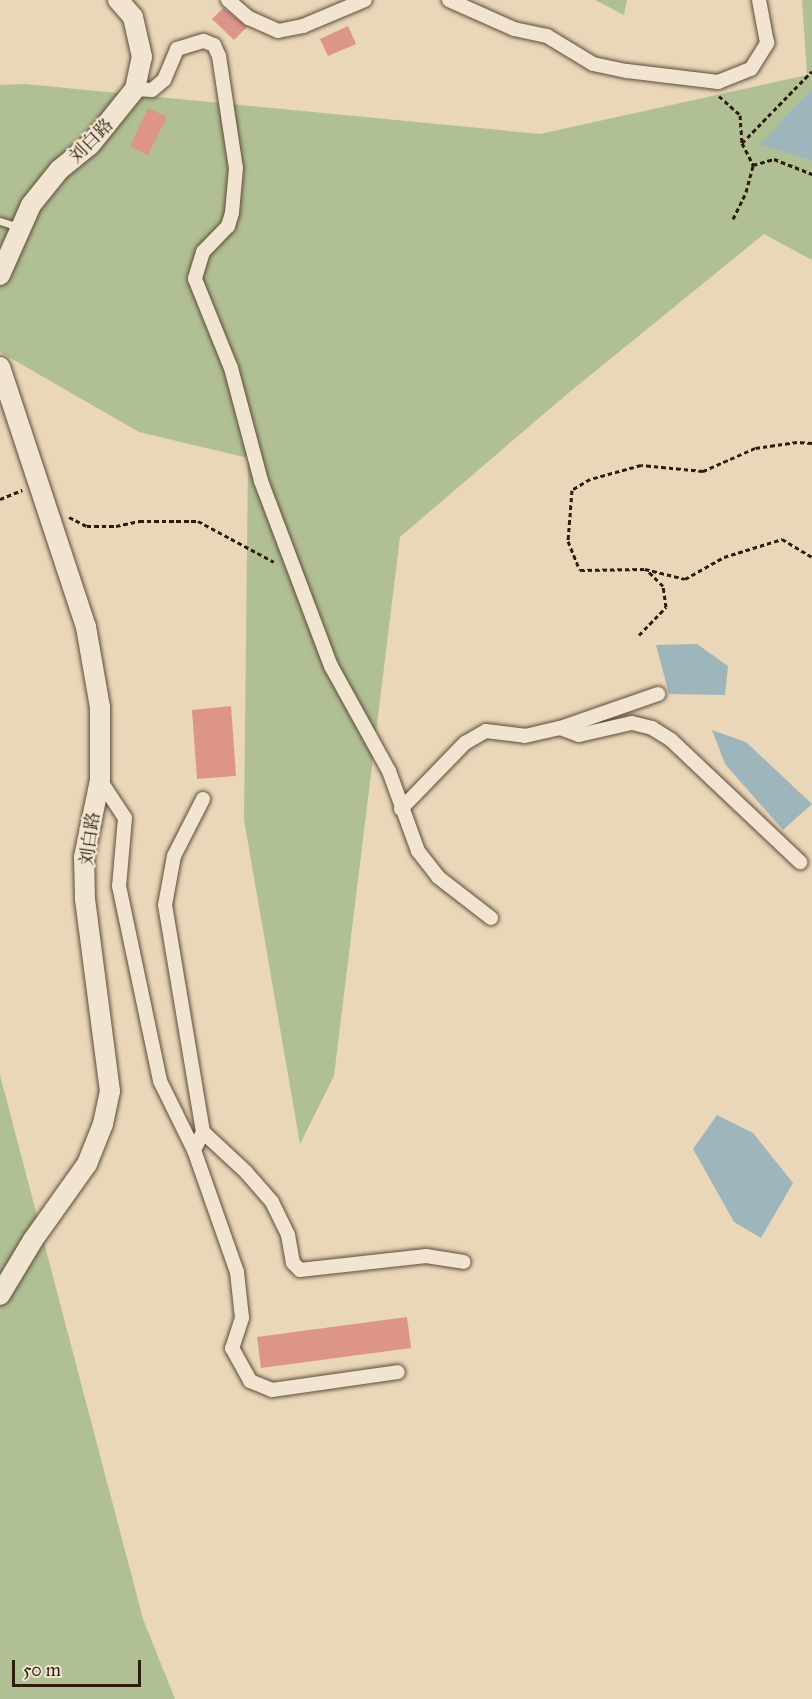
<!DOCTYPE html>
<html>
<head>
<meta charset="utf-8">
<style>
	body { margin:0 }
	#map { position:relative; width:812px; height:1699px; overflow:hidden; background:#ead7b9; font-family:"IM FELL Great Primer","Noto Serif SC",serif }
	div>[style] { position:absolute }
	.green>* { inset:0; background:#b1bf94 }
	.water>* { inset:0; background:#9eb6bb }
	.building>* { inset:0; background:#de9589 }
	.path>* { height:3px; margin-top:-1.5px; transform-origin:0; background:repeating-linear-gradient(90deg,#2c1d0d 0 4.5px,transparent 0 7.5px) }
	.roads { filter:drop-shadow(0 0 2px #5c4c38) drop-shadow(0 0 2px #5c4c38) }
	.lane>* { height:7px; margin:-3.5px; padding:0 3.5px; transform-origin:3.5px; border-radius:3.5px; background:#f1e5d2 }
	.street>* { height:14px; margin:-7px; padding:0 7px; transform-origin:7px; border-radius:7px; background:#f1e5d2 }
	.secondary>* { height:20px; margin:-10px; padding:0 10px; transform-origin:10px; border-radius:10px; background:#f1e5d2 }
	span { translate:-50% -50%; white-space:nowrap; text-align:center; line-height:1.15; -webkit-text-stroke:4.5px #f1e5d2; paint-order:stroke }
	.street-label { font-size:18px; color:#2c1d0d }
	.scale { position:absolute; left:12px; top:1660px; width:129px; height:27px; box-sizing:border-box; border:3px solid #2c1d0d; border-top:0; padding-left:8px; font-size:18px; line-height:21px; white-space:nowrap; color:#2c1d0d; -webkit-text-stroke:4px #f1e5d2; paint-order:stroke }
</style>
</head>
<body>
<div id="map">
	<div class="green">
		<i style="clip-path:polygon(595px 0,627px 0,624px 15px)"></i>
		<i style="clip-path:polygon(802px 0,812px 0,812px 260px,764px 234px,566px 395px,400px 537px,334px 1076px,300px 1144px,244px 820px,248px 458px,139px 432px,0 352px,0 85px,25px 84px,540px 134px,807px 75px)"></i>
		<i style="clip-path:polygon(0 1075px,143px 1619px,175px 1699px,0 1699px)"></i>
	</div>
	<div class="water">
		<i style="clip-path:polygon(812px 89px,812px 161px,760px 144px)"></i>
		<i style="clip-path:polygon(697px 644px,728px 666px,725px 695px,669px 694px,656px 645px)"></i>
		<i style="clip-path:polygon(712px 730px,746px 742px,812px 804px,783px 830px,725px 764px)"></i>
		<i style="clip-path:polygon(717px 1115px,753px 1133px,793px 1183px,761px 1238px,734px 1222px,693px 1149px)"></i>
	</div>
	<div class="building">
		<i style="clip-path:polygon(223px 8px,247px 27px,234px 40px,212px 19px)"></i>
		<i style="clip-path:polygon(348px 26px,356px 44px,328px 56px,320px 39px)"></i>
		<i style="clip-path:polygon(148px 108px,167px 117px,148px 155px,130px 146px)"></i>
		<i style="clip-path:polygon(231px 706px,236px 776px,197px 779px,192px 710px)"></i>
		<i style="clip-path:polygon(407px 1317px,411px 1348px,261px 1368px,257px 1337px)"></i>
	</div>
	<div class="path">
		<i style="left:719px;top:96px;width:28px;rotate:42deg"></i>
		<i style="left:740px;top:115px;width:28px;rotate:86deg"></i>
		<i style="left:742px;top:143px;width:25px;rotate:63deg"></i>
		<i style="left:753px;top:165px;width:22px;rotate:-16deg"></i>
		<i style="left:774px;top:159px;width:41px;rotate:21.5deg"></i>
		<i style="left:742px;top:143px;width:100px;rotate:-45.8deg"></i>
		<i style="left:733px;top:219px;width:30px;rotate:-64deg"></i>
		<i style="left:746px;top:192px;width:28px;rotate:-75deg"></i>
		<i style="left:812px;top:443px;width:15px;rotate:-176deg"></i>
		<i style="left:797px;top:442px;width:42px;rotate:171.9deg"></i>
		<i style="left:755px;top:448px;width:57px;rotate:156.1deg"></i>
		<i style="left:703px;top:471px;width:62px;rotate:-174.5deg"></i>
		<i style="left:641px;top:465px;width:53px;rotate:164.6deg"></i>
		<i style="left:590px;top:479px;width:21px;rotate:149deg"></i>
		<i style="left:572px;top:490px;width:51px;rotate:94.5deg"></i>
		<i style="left:568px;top:541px;width:31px;rotate:68deg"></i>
		<i style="left:580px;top:570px;width:65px;rotate:-0.9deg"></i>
		<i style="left:645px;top:569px;width:41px;rotate:14deg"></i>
		<i style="left:685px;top:579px;width:45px;rotate:-29.4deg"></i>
		<i style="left:724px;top:557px;width:61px;rotate:-17.2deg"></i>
		<i style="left:782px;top:539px;width:35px;rotate:31deg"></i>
		<i style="left:0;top:499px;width:24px;rotate:-22deg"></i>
		<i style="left:69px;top:517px;width:20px;rotate:27deg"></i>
		<i style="left:87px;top:526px;width:29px"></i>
		<i style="left:116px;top:526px;width:24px;rotate:-12deg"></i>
		<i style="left:139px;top:521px;width:59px"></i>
		<i style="left:198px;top:521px;width:86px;rotate:28.3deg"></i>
		<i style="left:639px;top:635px;width:39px;rotate:-46deg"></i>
		<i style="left:666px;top:607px;width:21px;rotate:-98deg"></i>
		<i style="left:663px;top:586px;width:23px;rotate:-135deg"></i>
	</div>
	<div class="roads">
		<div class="lane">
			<i style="left:0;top:221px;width:19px;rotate:18deg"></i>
		</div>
		<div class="street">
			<i style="left:228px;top:0;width:28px;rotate:41deg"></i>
			<i style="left:249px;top:18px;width:32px;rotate:24deg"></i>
			<i style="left:278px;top:31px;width:25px;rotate:-11deg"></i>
			<i style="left:303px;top:26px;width:67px;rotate:-22.8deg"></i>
			<i style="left:449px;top:0;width:71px;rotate:24deg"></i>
			<i style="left:514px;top:29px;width:34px;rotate:12deg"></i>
			<i style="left:547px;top:36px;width:54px;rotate:31.3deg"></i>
			<i style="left:593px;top:64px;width:35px;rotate:12deg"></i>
			<i style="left:627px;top:71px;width:92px;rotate:6.9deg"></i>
			<i style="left:718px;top:82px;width:35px;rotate:-22deg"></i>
			<i style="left:751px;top:69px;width:31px;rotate:-58deg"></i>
			<i style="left:767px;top:43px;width:44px;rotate:-100.5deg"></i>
			<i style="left:135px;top:89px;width:17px;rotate:3deg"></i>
			<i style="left:152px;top:90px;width:16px;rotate:-40deg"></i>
			<i style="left:164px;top:80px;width:34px;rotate:-67deg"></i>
			<i style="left:177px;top:49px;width:28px;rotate:-17deg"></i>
			<i style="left:204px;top:41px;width:11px;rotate:22deg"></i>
			<i style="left:214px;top:45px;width:12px;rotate:66deg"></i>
			<i style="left:219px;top:56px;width:113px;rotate:81.4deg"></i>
			<i style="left:236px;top:168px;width:45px;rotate:95.1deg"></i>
			<i style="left:232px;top:213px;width:14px;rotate:107deg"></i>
			<i style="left:228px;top:226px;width:36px;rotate:134deg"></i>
			<i style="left:203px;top:252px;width:28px;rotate:107deg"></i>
			<i style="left:195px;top:279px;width:96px;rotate:68deg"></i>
			<i style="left:231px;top:368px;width:117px;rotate:75.1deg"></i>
			<i style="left:261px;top:481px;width:198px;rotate:69.3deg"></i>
			<i style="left:331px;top:666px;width:120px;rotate:61.1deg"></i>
			<i style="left:389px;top:771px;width:85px;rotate:70.1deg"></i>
			<i style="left:418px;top:851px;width:33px;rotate:52deg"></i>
			<i style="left:438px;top:877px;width:67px;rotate:37.7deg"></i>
			<i style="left:560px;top:728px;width:20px;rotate:20deg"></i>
			<i style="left:579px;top:735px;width:54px;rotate:-12.8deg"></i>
			<i style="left:632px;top:723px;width:21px;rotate:14deg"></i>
			<i style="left:652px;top:728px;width:22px;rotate:32deg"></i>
			<i style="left:671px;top:740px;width:178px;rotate:43.4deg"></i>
			<i style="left:100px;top:780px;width:45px;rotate:56.7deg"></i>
			<i style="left:125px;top:818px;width:68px;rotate:95deg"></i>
			<i style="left:119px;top:886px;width:199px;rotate:78.1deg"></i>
			<i style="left:160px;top:1081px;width:77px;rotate:63.8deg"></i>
			<i style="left:194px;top:1150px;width:129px;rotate:70.6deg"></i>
			<i style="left:237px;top:1272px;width:46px;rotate:83.8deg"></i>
			<i style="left:242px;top:1318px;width:32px;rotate:108deg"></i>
			<i style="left:232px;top:1348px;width:38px;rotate:61deg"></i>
			<i style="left:250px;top:1381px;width:24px;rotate:22deg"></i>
			<i style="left:272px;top:1390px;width:127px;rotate:-8.1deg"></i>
			<i style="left:401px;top:809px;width:92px;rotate:-45.9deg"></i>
			<i style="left:465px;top:743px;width:24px;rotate:-30deg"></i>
			<i style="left:486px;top:731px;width:39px;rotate:7deg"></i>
			<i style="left:525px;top:736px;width:36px;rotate:-13deg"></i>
			<i style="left:560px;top:728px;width:104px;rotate:-19.1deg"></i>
			<i style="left:203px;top:1132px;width:59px;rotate:42.9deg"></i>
			<i style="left:246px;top:1172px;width:40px;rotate:49deg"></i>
			<i style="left:272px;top:1202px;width:37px;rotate:64deg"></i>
			<i style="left:288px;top:1235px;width:28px;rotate:80deg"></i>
			<i style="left:293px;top:1263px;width:10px;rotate:45deg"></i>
			<i style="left:300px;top:1270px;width:127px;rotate:-6.3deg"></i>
			<i style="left:426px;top:1256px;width:38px;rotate:9deg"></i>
			<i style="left:194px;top:1150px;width:20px;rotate:-63deg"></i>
			<i style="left:203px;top:1132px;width:230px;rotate:-99.5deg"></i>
			<i style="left:165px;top:905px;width:50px;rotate:-79.6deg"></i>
			<i style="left:174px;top:856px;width:64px;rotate:-63deg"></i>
		</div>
		<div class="secondary">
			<i style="left:0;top:275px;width:77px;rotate:-66.1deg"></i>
			<i style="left:31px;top:205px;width:45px;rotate:-51.3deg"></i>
			<i style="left:59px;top:170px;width:40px;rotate:-39deg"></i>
			<i style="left:90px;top:145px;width:72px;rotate:-51.2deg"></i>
			<i style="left:135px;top:89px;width:33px;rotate:-78deg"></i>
			<i style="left:142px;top:57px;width:41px;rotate:-102.7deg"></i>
			<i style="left:133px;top:17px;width:23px;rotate:-131deg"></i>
			<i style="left:0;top:367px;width:274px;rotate:71.7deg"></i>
			<i style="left:86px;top:627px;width:81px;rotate:80.1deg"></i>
			<i style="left:100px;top:707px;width:73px;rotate:90deg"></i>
			<i style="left:100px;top:780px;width:79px;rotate:101.7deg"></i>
			<i style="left:84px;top:857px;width:42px;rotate:88.6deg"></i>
			<i style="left:85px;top:899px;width:194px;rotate:82.6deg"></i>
			<i style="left:110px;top:1091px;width:34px;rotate:102deg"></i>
			<i style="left:103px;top:1124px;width:43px;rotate:111.8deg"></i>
			<i style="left:87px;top:1164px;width:93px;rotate:125.4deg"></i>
			<i style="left:33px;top:1240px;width:64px;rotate:121deg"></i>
		</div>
	</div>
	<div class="street-label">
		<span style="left:91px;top:141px;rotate:-45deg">刘白路</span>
		<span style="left:90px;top:839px;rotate:-82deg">刘白路</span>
	</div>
	<div class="scale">50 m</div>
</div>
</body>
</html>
